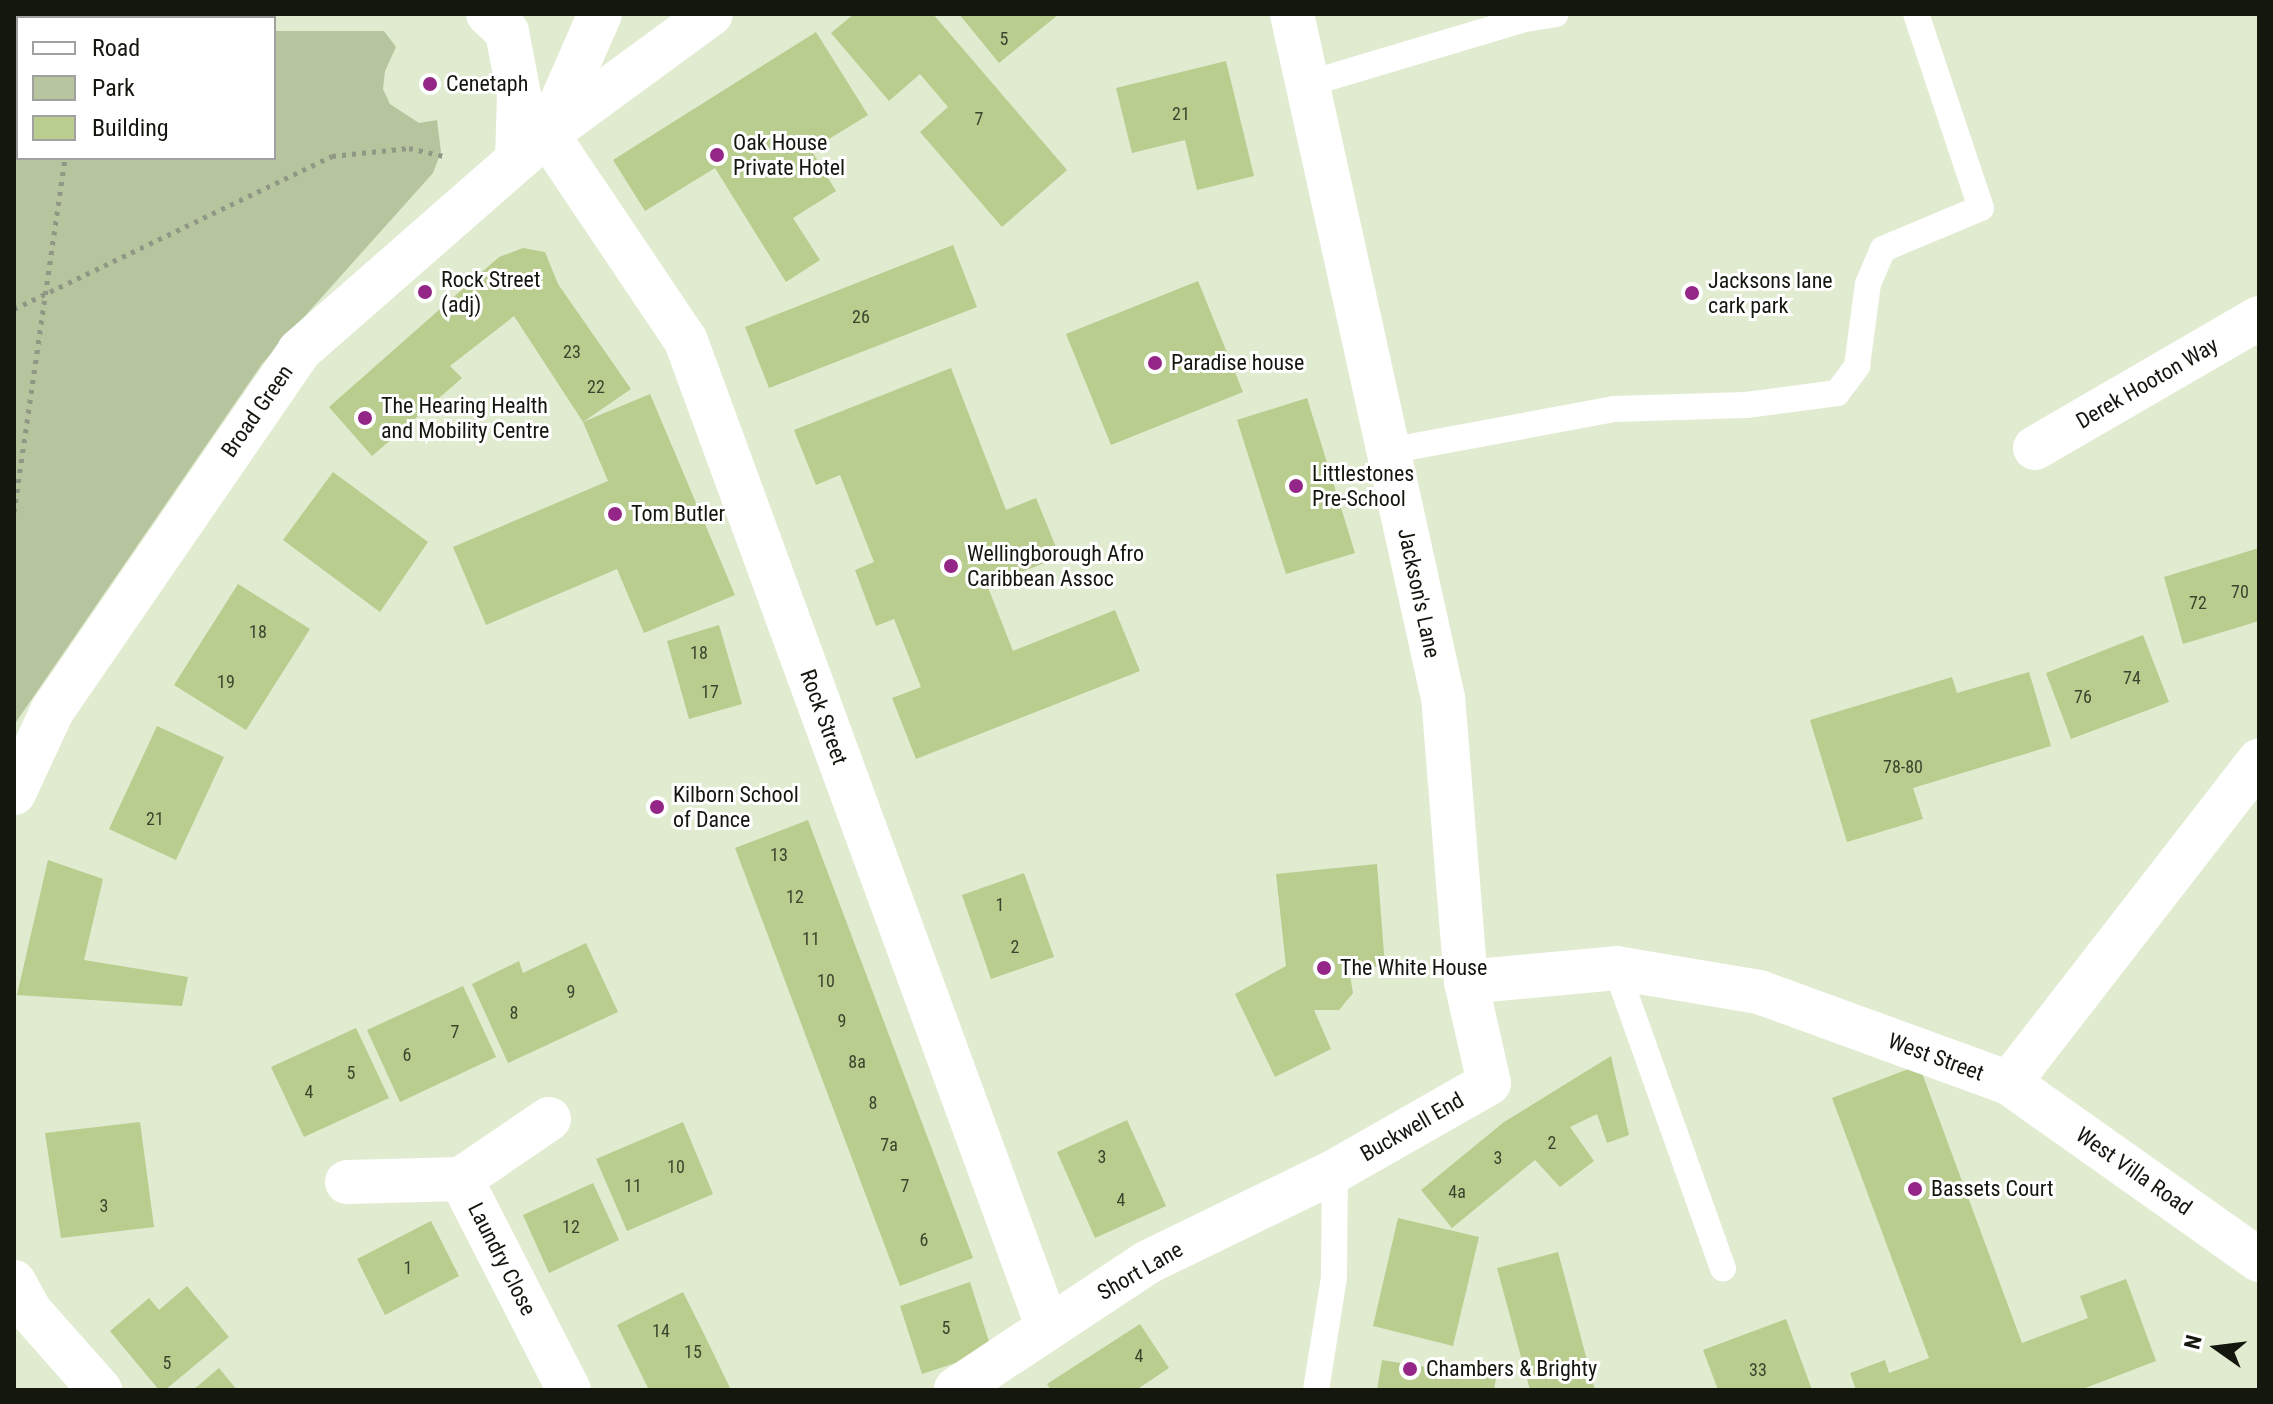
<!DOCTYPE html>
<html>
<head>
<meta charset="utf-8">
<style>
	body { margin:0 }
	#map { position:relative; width:2273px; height:1404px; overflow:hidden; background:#e1ebd0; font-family:"Roboto Condensed",sans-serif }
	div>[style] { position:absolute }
	.green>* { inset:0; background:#b7c59e }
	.building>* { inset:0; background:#b8cd8e }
	.path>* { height:5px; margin-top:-2.5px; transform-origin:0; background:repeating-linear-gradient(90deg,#909784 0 4px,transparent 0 10px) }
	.service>* { height:26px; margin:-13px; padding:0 13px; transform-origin:13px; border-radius:13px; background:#fff }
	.minor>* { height:44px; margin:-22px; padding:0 22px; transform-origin:22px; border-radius:22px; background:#fff }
	.tertiary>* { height:44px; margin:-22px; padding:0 22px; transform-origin:22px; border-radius:22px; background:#fff }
	.dots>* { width:22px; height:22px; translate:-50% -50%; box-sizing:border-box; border:4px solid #fff; border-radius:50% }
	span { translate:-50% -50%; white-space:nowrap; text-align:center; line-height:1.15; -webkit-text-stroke:6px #fff; paint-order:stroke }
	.number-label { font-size:18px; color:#3d442e }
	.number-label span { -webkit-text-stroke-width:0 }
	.poi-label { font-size:22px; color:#14170e }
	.left { translate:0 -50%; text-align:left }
	.street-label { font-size:22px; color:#14170e }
	.frame { position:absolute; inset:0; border:16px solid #14170e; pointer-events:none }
	.legend { position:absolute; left:16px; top:16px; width:260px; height:144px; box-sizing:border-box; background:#fff; border:2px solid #a1a29f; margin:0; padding:10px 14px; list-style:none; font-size:24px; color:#14170e }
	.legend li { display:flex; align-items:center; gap:16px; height:40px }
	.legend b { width:40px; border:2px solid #a1a29f }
	.north { position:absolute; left:2177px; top:1308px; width:80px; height:80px; -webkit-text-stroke:6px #fff; paint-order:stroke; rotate:284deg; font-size:22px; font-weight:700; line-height:32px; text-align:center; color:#14170e }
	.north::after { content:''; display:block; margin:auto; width:28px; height:36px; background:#14170e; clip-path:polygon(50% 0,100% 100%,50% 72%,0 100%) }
</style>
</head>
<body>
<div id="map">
	<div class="green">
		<i style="clip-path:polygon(274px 31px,384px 31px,396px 47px,385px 71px,383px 89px,390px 104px,419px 123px,437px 120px,441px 152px,433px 173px,262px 364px,14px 725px,14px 37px,18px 158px,274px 158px)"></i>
	</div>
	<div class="building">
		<i style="clip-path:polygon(854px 14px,933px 14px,1067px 170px,1002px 227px,920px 132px,948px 107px,920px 74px,889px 101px,831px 33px)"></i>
		<i style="clip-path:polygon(959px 14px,1059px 14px,999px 63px)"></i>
		<i style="clip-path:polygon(816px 32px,868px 115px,811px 150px,836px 191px,793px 218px,820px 260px,786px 282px,715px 168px,645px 211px,613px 160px)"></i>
		<i style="clip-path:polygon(1226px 61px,1254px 176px,1197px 190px,1185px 140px,1132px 153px,1116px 88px)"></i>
		<i style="clip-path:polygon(953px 245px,977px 307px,769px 388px,745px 327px)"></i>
		<i style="clip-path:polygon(523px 248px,545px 252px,558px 284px,631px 389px,583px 422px,514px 316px,450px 366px,462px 378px,372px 456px,329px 407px,499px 257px)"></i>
		<i style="clip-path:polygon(1198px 281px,1243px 392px,1111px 445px,1066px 334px)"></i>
		<i style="clip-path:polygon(951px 368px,1006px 510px,1036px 498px,1060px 557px,987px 585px,1013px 651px,1115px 610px,1140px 671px,916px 759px,892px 698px,921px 687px,894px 619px,876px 626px,855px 570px,874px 562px,840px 475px,816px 485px,794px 430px)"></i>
		<i style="clip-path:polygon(650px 394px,735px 595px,644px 633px,617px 569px,486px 625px,453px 547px,608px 481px,583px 422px)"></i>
		<i style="clip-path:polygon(1307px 398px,1355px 553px,1286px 574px,1237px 420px)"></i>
		<i style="clip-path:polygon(333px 472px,428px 542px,380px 612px,283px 540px)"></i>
		<i style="clip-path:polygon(2259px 548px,2259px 621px,2183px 644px,2164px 577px)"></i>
		<i style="clip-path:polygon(238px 584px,310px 629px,246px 730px,174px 685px)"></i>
		<i style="clip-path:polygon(719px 625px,742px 704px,689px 719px,667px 641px)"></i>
		<i style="clip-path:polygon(2143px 635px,2169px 702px,2071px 739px,2046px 673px)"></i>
		<i style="clip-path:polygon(2029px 672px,2051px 746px,1913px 788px,1923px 819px,1847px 842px,1810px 720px,1952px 677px,1957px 693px)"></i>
		<i style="clip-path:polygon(157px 726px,224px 757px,176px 860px,109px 829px)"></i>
		<i style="clip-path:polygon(808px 820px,973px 1258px,900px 1286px,735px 848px)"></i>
		<i style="clip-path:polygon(48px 860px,103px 879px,84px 960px,188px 977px,182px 1006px,17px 995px)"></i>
		<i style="clip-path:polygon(1377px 864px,1385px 966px,1349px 970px,1353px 993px,1339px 1010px,1314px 1010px,1331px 1049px,1275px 1077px,1235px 994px,1286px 966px,1276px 874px)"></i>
		<i style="clip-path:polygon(1024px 873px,1054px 957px,991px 979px,962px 895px)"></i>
		<i style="clip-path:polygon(586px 943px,618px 1012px,508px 1063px,472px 984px,519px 961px,523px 973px)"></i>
		<i style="clip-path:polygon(463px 986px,496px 1057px,400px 1102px,367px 1030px)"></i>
		<i style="clip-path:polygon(356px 1028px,389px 1098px,304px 1137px,271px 1067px)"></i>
		<i style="clip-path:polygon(1611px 1056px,1629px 1135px,1607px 1143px,1597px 1114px,1570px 1127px,1594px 1161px,1560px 1187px,1535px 1160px,1452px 1228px,1421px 1190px,1504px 1122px)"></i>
		<i style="clip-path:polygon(1919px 1065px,2022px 1343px,2088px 1318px,2080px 1296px,2126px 1279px,2156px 1361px,2080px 1390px,1856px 1390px,1850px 1373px,1885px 1360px,1889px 1373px,1929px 1358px,1832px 1098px)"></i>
		<i style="clip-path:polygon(1127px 1120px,1166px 1206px,1095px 1238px,1057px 1152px)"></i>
		<i style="clip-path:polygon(140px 1122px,154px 1227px,61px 1238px,45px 1133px)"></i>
		<i style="clip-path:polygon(683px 1122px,713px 1194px,627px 1231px,596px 1159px)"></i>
		<i style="clip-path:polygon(593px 1183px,619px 1240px,549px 1273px,523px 1215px)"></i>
		<i style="clip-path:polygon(1398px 1218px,1479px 1237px,1453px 1346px,1373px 1326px)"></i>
		<i style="clip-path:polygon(431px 1221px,459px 1276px,385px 1315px,357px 1259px)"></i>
		<i style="clip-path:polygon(1558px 1252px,1595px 1390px,1530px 1390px,1497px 1268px)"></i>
		<i style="clip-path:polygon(970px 1282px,992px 1351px,922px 1374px,900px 1306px)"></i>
		<i style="clip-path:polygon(187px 1286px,229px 1337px,165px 1390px,159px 1390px,110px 1331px,149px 1298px,159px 1310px)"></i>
		<i style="clip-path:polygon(683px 1292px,705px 1336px,731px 1390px,649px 1390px,617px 1325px)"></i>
		<i style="clip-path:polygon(1786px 1319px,1812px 1390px,1718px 1390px,1703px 1350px)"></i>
		<i style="clip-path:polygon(1140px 1324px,1169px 1368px,1136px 1390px,1051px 1390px,1047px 1384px)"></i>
		<i style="clip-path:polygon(1382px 1360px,1496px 1378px,1494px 1390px,1377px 1390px)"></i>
		<i style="clip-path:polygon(219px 1368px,237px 1390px,193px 1390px)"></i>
	</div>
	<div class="path">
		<i style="left:85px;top:18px;width:4px;rotate:-76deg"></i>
		<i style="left:14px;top:309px;width:353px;rotate:-25.7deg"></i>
		<i style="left:332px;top:156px;width:77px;rotate:-5.9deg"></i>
		<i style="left:409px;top:148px;width:36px;rotate:13deg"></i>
		<i style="left:14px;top:512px;width:358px;rotate:-81.8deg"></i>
	</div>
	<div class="service">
		<i style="left:1307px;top:84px;width:227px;rotate:-16.6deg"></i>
		<i style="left:1525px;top:19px;width:31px;rotate:-9deg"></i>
		<i style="left:1388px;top:451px;width:230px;rotate:-10.5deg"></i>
		<i style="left:1614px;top:409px;width:132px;rotate:-1.7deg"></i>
		<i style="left:1746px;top:405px;width:92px;rotate:-7.5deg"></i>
		<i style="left:1837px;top:393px;width:34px;rotate:-53deg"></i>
		<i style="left:1857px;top:366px;width:83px;rotate:-82.4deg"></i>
		<i style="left:1868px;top:284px;width:38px;rotate:-67deg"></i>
		<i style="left:1883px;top:249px;width:106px;rotate:-22.7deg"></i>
		<i style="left:1981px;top:208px;width:205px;rotate:-108.5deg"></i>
		<i style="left:1616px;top:968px;width:319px;rotate:70.4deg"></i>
		<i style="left:1316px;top:1390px;width:114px;rotate:-80.9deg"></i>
		<i style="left:1334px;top:1277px;width:106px;rotate:-89.5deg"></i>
	</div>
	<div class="minor">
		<i style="left:547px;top:134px;width:249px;rotate:56.1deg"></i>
		<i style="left:686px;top:341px;width:1051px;rotate:69.86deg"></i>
		<i style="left:2035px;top:448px;width:259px;rotate:-30.1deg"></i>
		<i style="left:1466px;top:982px;width:151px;rotate:-5.3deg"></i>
		<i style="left:1616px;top:968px;width:145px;rotate:9.5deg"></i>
		<i style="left:1759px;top:992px;width:266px;rotate:20deg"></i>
		<i style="left:2009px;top:1083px;width:306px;rotate:35.3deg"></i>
		<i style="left:2009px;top:1083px;width:408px;rotate:-52.2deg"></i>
		<i style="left:549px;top:1119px;width:107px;rotate:145.7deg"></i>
		<i style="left:461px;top:1179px;width:237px;rotate:62.9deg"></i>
		<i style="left:347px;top:1182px;width:114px;rotate:-1.5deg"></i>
		<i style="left:956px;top:1389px;width:230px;rotate:-33.5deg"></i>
		<i style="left:1148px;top:1262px;width:208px;rotate:-25.9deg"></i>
		<i style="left:1335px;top:1171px;width:177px;rotate:-29.7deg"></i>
		<i style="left:1489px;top:1083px;width:104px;rotate:-102.8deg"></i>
		<i style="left:1466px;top:982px;width:285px;rotate:-94.6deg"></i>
		<i style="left:1443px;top:698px;width:700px;rotate:-102.45deg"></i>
	</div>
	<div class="tertiary">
		<i style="left:488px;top:14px;width:26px;rotate:43deg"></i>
		<i style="left:507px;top:32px;width:64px;rotate:79.2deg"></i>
		<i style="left:519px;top:95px;width:64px;rotate:91.8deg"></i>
		<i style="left:550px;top:128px;width:124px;rotate:-66.3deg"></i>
		<i style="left:14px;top:793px;width:90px;rotate:-65.1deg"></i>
		<i style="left:52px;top:711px;width:437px;rotate:-55.5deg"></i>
		<i style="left:299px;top:351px;width:330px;rotate:-41.2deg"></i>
		<i style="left:547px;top:134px;width:203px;rotate:-36.2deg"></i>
		<i style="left:14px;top:1282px;width:33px;rotate:61deg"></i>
		<i style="left:30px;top:1311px;width:106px;rotate:48.5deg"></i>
	</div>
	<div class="dots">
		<i style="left:430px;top:84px;background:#942687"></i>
		<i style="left:717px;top:155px;background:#942687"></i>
		<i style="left:425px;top:292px;background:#942687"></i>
		<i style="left:1692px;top:293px;background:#942687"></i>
		<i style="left:1155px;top:363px;background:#942687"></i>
		<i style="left:365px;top:418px;background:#942687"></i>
		<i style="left:1296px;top:486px;background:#942687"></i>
		<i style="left:615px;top:514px;background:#942687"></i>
		<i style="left:951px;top:566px;background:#942687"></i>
		<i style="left:657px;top:807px;background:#942687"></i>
		<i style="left:1324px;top:968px;background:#942687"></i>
		<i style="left:1915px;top:1189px;background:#942687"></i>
		<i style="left:1410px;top:1369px;background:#942687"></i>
	</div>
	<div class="number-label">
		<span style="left:1004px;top:39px">5</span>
		<span style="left:1181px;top:114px">21</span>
		<span style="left:979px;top:119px">7</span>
		<span style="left:861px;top:317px">26</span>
		<span style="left:572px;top:352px">23</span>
		<span style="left:596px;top:387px">22</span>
		<span style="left:2240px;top:592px">70</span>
		<span style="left:2198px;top:603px">72</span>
		<span style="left:258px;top:632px">18</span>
		<span style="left:699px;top:653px">18</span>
		<span style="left:2132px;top:678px">74</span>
		<span style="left:226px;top:682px">19</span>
		<span style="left:710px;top:692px">17</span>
		<span style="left:2083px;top:697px">76</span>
		<span style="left:1903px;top:767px">78-80</span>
		<span style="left:155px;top:819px">21</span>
		<span style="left:779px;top:855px">13</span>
		<span style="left:795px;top:897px">12</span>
		<span style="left:1000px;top:905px">1</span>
		<span style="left:811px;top:939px">11</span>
		<span style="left:1015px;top:947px">2</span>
		<span style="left:826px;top:981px">10</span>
		<span style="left:571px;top:992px">9</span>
		<span style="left:514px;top:1013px">8</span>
		<span style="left:842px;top:1021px">9</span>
		<span style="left:455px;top:1032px">7</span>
		<span style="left:407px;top:1055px">6</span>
		<span style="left:857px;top:1062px">8a</span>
		<span style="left:351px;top:1073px">5</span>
		<span style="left:309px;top:1092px">4</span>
		<span style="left:873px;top:1103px">8</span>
		<span style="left:1552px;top:1143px">2</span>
		<span style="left:889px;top:1145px">7a</span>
		<span style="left:1102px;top:1157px">3</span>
		<span style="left:1498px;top:1158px">3</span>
		<span style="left:676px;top:1167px">10</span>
		<span style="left:633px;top:1186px">11</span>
		<span style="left:905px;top:1186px">7</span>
		<span style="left:1457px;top:1192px">4a</span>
		<span style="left:1121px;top:1200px">4</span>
		<span style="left:104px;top:1206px">3</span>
		<span style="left:571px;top:1227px">12</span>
		<span style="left:924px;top:1240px">6</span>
		<span style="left:408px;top:1268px">1</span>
		<span style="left:946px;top:1328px">5</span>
		<span style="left:661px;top:1331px">14</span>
		<span style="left:693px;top:1352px">15</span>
		<span style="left:1139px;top:1356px">4</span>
		<span style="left:167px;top:1363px">5</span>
		<span style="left:1758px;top:1370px">33</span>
	</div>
	<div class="poi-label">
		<span class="left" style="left:446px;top:84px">Cenetaph</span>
		<span class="left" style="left:733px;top:155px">Oak House<br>Private Hotel</span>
		<span class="left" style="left:441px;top:292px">Rock Street<br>(adj)</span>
		<span class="left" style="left:1708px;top:293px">Jacksons lane<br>cark park</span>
		<span class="left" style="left:1171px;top:363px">Paradise house</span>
		<span class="left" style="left:381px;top:418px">The Hearing Health<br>and Mobility Centre</span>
		<span class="left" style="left:1312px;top:486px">Littlestones<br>Pre-School</span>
		<span class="left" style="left:631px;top:514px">Tom Butler</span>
		<span class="left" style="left:967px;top:566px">Wellingborough Afro<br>Caribbean Assoc</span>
		<span class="left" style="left:673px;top:807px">Kilborn School<br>of Dance</span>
		<span class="left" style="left:1340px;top:968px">The White House</span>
		<span class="left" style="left:1931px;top:1189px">Bassets Court</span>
		<span class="left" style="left:1426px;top:1369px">Chambers &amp; Brighty</span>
	</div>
	<div class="street-label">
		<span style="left:2147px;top:383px;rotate:-30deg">Derek Hooton Way</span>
		<span style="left:257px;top:411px;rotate:-55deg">Broad Green</span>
		<span style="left:1419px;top:593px;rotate:78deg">Jackson's Lane</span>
		<span style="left:824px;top:717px;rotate:70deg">Rock Street</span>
		<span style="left:1936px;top:1057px;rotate:20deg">West Street</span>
		<span style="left:1412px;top:1127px;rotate:-30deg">Buckwell End</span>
		<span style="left:2134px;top:1171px;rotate:35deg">West Villa Road</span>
		<span style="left:502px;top:1259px;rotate:63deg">Laundry Close</span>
		<span style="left:1140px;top:1271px;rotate:-30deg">Short Lane</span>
	</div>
	<div class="frame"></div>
	<ul class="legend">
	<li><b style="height:10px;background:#fff"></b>Road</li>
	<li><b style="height:22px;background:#b7c59e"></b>Park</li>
	<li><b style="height:22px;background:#b8cd8e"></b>Building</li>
	</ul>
	<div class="north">N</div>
</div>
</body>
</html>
